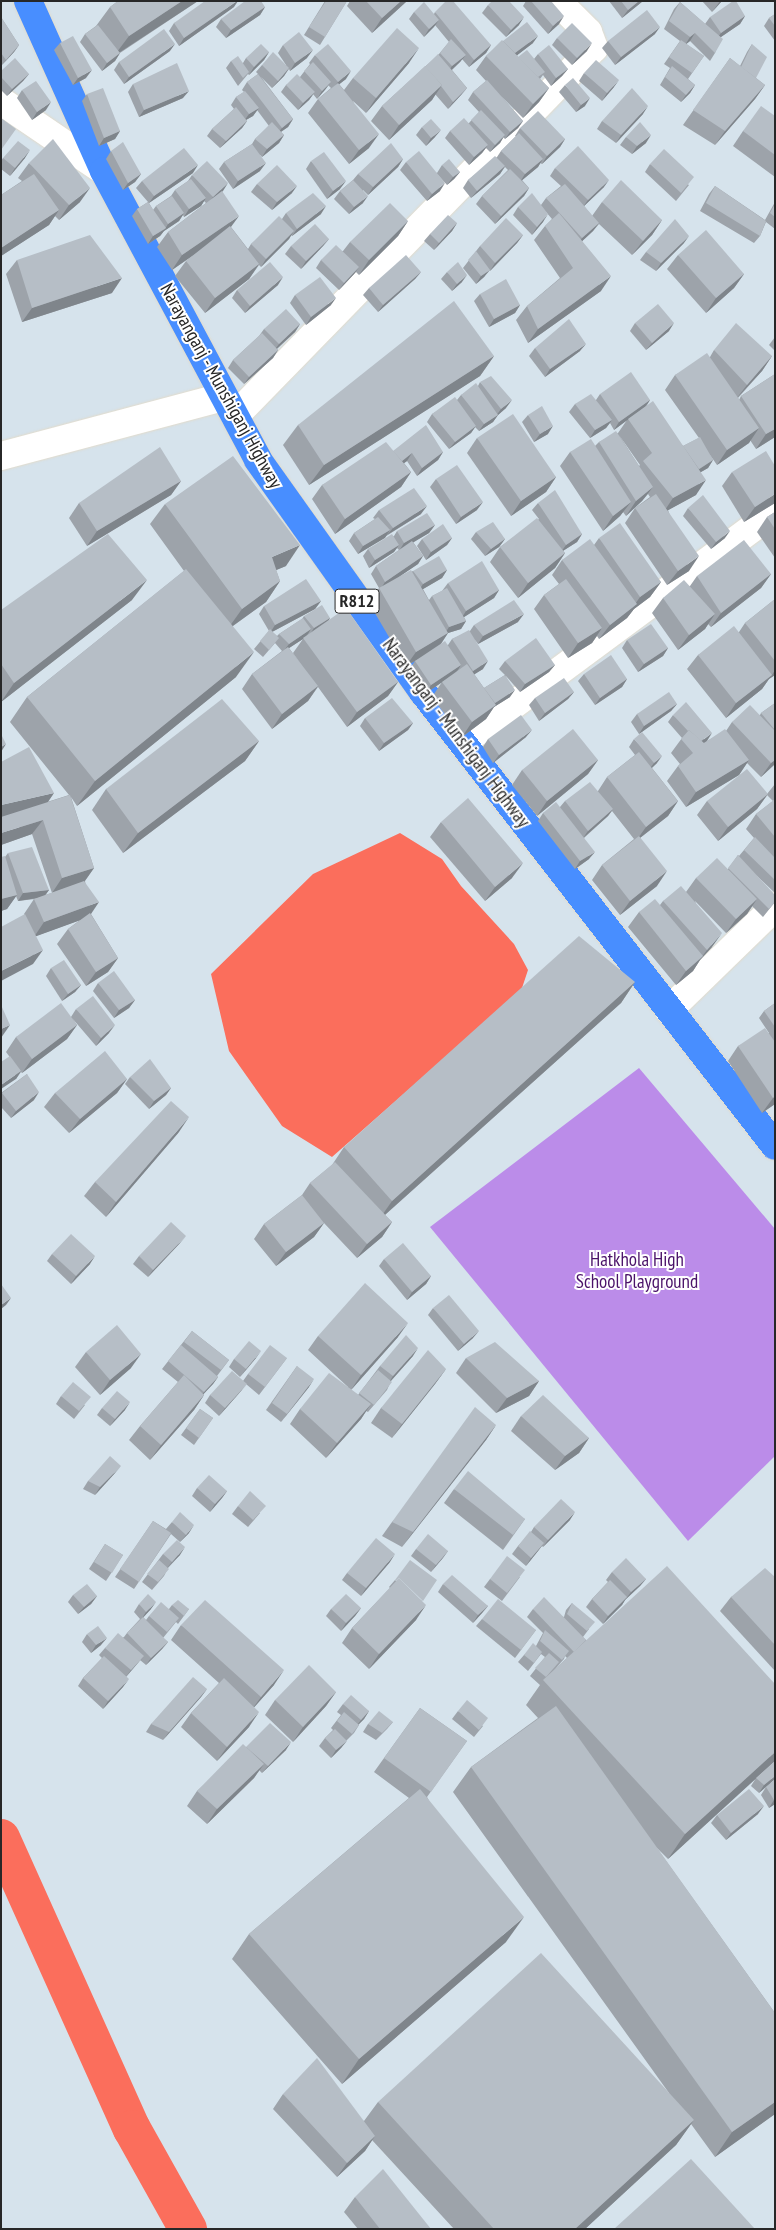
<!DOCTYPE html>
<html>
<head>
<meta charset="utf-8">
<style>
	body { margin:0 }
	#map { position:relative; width:776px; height:2230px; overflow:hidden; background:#d6e3ec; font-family:"PT Sans Narrow",sans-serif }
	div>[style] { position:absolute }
	.green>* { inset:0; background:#bb8ce9 }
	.water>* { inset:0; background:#fb6e5c }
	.canal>* { height:38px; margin:-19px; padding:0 19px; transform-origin:19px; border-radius:19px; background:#fb6e5c }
	.roads { filter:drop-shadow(0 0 1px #e2dbcb) drop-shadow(0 0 1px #e2dbcb) }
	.minor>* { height:28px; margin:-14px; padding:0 14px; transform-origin:14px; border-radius:14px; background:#fff }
	.major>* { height:28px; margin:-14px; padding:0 14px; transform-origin:14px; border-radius:14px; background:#488eff }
	.wall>* { inset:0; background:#9da3aa }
	.shaded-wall>* { inset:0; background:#7f858b }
	.building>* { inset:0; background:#b6bec6 }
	span { translate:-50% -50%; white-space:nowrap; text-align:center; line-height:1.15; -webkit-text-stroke:4px #fff; paint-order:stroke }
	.shield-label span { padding:1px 4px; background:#fff; border:1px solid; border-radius:4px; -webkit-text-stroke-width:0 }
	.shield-label { font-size:18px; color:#272727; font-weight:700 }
	.street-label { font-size:19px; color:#272727 }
	.park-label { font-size:19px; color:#4a1269 }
	.frame { position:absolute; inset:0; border:2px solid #272727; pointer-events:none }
</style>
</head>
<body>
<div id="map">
	<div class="green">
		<i style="clip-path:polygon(639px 1068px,775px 1229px,775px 1456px,688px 1541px,430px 1227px)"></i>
	</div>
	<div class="water">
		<i style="clip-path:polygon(400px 833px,442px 859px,461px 886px,514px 944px,528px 970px,521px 991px,332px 1157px,282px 1126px,229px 1051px,211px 974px,313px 874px)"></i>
	</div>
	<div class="canal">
		<i style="left:1px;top:1838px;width:319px;rotate:65.8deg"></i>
		<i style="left:132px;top:2129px;width:115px;rotate:60.8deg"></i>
	</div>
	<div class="roads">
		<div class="minor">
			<i style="left:1px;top:101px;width:125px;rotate:34.2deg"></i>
			<i style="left:235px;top:416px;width:514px;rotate:-45.71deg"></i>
			<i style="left:594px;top:48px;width:17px;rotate:-111deg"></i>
			<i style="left:588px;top:32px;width:44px;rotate:-135deg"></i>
			<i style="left:1px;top:456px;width:230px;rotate:-14.9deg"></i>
			<i style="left:462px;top:743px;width:390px;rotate:-36.5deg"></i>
			<i style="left:669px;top:1010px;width:148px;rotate:-44.2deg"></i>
		</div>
		<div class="major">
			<i style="left:28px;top:1px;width:186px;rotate:65.9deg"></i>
			<i style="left:104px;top:171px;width:327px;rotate:61.9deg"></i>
			<i style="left:258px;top:460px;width:285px;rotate:54.6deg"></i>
			<i style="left:423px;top:692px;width:574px;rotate:52.21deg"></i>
		</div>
	</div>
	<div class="wall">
		<i style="clip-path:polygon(118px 1px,198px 1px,120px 53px,115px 61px,102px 71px,80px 42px,85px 34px,96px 26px,110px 7px)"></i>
		<i style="clip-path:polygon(325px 1px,347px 1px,320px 45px,304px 35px)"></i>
		<i style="clip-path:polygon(350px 1px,407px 1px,372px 33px,347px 6px)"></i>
		<i style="clip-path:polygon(526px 1px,551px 1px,559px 24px,548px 34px,523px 6px)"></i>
		<i style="clip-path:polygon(609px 1px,643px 1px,622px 18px)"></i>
		<i style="clip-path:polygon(702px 1px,722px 1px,712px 12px)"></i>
		<i style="clip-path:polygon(680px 2px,705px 24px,710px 17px,745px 16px,740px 24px,721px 37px,715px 53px,710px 61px,690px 41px,686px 44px,704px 56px,688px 79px,695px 85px,690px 93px,681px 102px,660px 85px,670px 68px,664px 64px,680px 41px,664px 29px,674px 9px)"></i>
		<i style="clip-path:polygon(488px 5px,519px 25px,506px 37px,482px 13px)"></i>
		<i style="clip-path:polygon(234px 7px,179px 46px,169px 31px,174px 23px)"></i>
		<i style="clip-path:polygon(265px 7px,260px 15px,226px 38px,216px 27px,221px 19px)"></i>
		<i style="clip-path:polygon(414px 12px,434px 14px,435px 12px,491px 45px,486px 53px,469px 67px,462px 59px,460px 62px,452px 70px,467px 88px,461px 95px,448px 109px,435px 94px,432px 100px,389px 140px,371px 121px,382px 106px,439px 54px,449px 42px,435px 25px,424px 37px,409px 19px)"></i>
		<i style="clip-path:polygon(775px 14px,775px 41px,764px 26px,769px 18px)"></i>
		<i style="clip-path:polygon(1px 17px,19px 45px,14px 52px,1px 66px)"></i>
		<i style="clip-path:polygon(655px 34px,615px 65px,602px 48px,608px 41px)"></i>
		<i style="clip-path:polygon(557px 38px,587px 51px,572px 65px,552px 45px)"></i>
		<i style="clip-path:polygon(503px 41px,533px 43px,517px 55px,518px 57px,534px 59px,538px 54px,568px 69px,562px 76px,551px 86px,543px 75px,540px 79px,549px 88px,539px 102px,523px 118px,501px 96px,523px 121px,518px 128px,505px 139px,503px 137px,500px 143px,490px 152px,486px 148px,482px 153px,469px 165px,445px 138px,450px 131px,469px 123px,479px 112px,468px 100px,473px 92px,486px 81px,476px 70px,486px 56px)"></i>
		<i style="clip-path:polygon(60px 43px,86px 78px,73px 85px,54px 50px)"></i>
		<i style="clip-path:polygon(752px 44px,756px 78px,765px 85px,755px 99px,715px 145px,683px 125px,730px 58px,740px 66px,747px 52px)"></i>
		<i style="clip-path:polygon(283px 45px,307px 58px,290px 71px,289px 69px,284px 76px,272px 88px,261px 77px,293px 119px,288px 127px,281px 132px,284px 135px,279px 143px,262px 157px,260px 155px,260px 171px,233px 189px,219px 169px,224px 162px,252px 144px,255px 139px,269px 126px,257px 110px,253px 116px,246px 120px,247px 121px,242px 128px,220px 148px,207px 136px,212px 129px,234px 109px,231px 105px,236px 97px,244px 92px,242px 90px,247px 82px,258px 74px,256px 72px,262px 65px,286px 65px,278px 53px)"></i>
		<i style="clip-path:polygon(170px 51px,124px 84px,114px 70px,119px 62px)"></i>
		<i style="clip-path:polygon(269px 52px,264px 60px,249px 75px,248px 74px,238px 86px,226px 68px,231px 61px,243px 63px,246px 58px)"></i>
		<i style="clip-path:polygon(315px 55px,346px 79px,339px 84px,344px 90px,353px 78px,409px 63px,366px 113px,353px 101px,369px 148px,349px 164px,308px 113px,318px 99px,331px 88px,328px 85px,317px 99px,313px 94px,309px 100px,298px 110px,281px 92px,286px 85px,300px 77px,310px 64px,309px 63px)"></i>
		<i style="clip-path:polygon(1px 71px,29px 74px,23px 81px,7px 96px,1px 90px)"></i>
		<i style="clip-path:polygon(584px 73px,614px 87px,602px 101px,579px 81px)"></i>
		<i style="clip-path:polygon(133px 84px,183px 98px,139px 117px,128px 92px)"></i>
		<i style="clip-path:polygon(565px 85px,585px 106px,576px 112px,559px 92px)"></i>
		<i style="clip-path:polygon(22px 90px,46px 110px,32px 120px,17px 98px)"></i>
		<i style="clip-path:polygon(87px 94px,120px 131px,115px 139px,99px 146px,82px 101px)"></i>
		<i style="clip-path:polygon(643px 114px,616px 143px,597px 129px,602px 121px)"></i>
		<i style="clip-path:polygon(775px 116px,775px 177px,733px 146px,743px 131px)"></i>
		<i style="clip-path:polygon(422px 127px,435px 137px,426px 146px,416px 135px)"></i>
		<i style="clip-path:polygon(520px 128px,565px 139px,560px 147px,542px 164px,540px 163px,538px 167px,522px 180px,529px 188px,524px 196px,495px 224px,476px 204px,482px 196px,508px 170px,505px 167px,500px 174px,471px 198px,463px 188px,468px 180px,497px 157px,501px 151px,516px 136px,515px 136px)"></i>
		<i style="clip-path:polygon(626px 137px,646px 143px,632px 154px,620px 145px)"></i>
		<i style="clip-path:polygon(111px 151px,141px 174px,135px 182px,123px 190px,106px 159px)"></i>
		<i style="clip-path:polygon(3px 158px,25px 158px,10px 176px,1px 169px,1px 161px)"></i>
		<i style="clip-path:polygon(403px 159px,398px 167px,368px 195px,363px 190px,363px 203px,349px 214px,334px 199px,340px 191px,353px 180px,358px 174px)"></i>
		<i style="clip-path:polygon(311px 161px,340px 189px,327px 199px,306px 169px)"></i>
		<i style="clip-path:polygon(406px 162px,437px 173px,442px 165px,460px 172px,454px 179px,447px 185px,438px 175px,440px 191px,427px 201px,400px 170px)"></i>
		<i style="clip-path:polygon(29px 163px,80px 202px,59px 220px,55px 216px,49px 225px,1px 256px,1px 195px,22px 181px,18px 178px)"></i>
		<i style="clip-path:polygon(650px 164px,689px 185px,676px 201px,645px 172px)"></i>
		<i style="clip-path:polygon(555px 168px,604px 187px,584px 206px,592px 216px,602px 202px,662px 220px,652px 235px,632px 255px,599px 224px,593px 231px,582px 241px,601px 291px,528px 343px,516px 320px,527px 306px,560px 278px,534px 240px,545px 226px,552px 219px,546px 212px,543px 222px,532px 235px,513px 215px,518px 207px,541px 205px,546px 198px,561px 186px,550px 176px)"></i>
		<i style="clip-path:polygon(193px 173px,149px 203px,153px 210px,156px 206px,171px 196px,175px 190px,188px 181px,192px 175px,222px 191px,231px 227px,248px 249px,251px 244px,282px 219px,286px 213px,321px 214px,292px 236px,291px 235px,289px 239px,261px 267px,259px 265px,249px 279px,205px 313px,175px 276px,186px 261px,195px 254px,172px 270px,157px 247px,168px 232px,206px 203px,204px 201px,201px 206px,184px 217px,183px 215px,179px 221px,164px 231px,160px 236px,148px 244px,132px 216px,137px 209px,148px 202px,136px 188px,142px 181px)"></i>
		<i style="clip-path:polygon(257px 184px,292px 193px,272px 210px,251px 192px)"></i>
		<i style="clip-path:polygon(715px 186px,765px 220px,775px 202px,775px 229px,766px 222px,760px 236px,754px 243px,700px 211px,709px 194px)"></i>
		<i style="clip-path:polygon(408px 221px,398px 236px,359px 275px,356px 272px,339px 290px,316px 268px,321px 260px,343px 251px,350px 242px)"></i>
		<i style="clip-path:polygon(457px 223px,452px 231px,434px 250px,424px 241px,430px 234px)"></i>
		<i style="clip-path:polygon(523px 235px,517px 243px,490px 271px,489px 270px,484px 277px,476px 284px,463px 268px,480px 246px)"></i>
		<i style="clip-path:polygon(329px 239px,323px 246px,301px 269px,285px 254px,291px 246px)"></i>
		<i style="clip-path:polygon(684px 243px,656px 271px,640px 260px,646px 252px)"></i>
		<i style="clip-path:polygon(678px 255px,744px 274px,734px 288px,706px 313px,667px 269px)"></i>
		<i style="clip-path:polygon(17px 260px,112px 293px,22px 322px,6px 274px)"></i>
		<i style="clip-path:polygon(421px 272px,415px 279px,378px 312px,363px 295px,369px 288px)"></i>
		<i style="clip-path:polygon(447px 272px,462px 282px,452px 291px,441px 279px)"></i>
		<i style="clip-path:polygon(278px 285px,245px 313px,232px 298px,237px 290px)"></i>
		<i style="clip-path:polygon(480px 294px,520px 305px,515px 313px,489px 327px,474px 301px)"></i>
		<i style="clip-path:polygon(295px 295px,331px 305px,306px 325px,290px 303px)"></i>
		<i style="clip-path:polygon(635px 323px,669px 331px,646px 350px,630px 331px)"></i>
		<i style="clip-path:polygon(300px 324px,295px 332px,277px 349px,278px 350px,273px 358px,244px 384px,228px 368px,233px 360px,259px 336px,264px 329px)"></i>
		<i style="clip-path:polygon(775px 337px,775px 351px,769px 345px)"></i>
		<i style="clip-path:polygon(535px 348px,580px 351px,545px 377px,529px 356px)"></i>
		<i style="clip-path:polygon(evenodd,714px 350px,772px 356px,762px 371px,738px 398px,739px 400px,741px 396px,775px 374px,775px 437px,756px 449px,750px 440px,749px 443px,717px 465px,708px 452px,713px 460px,708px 468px,701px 472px,696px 495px,668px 510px,689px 571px,667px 585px,625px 523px,635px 508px,650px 497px,648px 494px,642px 501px,626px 516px,623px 512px,620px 516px,603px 531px,560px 466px,570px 452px,595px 446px,599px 442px,618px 433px,627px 420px,614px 430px,610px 423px,606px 428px,590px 438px,569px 412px,575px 404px,596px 400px,600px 394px,650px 400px,646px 407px,683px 446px,699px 438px,665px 390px,675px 375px,710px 357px,714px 350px,619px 435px,640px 465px,639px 466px,619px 435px)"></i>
		<i style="clip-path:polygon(494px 356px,480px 376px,309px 485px,283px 445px,298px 425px)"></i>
		<i style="clip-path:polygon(480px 382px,506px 408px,498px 415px,493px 422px,479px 431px,475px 427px,471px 433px,449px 449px,427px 422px,432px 414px,457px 400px,461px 395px,478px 386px)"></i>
		<i style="clip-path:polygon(528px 415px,548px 434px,534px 442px,522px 422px)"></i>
		<i style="clip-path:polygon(477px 438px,556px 477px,546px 492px,511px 516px,467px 453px)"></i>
		<i style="clip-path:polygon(393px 451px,443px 452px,438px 460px,417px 476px,407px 461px,404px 463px,411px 472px,401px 487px,335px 534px,312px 499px,322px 485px)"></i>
		<i style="clip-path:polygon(732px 472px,775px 503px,744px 522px,722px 486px)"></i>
		<i style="clip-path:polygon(436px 479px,477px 510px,456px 524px,430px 487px)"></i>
		<i style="clip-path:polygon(181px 481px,171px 495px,87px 546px,69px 518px,79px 503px)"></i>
		<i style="clip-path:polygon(538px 503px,582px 534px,577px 542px,563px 551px,565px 553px,555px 568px,518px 598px,490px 562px,500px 547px,539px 519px,532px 510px)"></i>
		<i style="clip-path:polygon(165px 504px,286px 566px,276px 570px,280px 581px,266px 602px,233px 626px,236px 677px,77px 806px,71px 797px,94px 868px,85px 881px,91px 914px,118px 958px,108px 972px,86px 986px,57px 944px,68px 929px,80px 920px,36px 936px,33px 964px,24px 914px,34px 899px,35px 899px,18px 901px,16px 896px,7px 909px,1px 911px,1px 857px,5px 857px,8px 853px,49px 890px,45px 895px,52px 893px,32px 834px,1px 845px,54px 793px,47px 802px,69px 795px,10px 722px,27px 697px,184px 571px,150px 524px)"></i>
		<i style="clip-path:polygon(688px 508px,725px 538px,711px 549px,683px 516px)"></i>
		<i style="clip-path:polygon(379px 510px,421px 514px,358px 554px,349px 541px,354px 533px,375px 519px,373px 518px)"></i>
		<i style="clip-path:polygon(775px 512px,775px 558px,757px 532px,767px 517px)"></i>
		<i style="clip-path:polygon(435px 525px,429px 533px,413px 542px,423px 556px,418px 564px,398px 577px,413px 571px,447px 570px,442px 578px,423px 589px,429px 600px,432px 596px,442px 591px,448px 583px,499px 590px,494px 598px,464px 617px,466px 621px,461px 629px,448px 633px,441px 644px,448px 645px,452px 639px,470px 631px,474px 625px,518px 622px,478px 644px,475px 640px,483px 669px,474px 674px,484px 688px,505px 675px,499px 669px,505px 661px,555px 665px,549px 672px,520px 692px,506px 676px,510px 697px,494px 707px,486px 719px,462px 737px,432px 697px,442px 682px,445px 680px,426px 693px,410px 668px,415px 661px,406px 666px,369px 603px,379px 588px,371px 574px,376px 566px,399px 550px,397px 548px,394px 552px,369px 568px,363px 556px,368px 549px,394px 536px,397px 531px)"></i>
		<i style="clip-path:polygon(476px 532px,505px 539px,499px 547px,485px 556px,471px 539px)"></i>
		<i style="clip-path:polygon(452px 538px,447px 545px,426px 560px,417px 546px,422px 539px)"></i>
		<i style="clip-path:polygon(599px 538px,661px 582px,650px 597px,634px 609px,627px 618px,599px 639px,597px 636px,592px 643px,568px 658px,534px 609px,544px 595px,559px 584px,552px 575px,562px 560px,594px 545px)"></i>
		<i style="clip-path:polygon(771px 574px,761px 588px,711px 627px,708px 624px,705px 629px,678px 650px,652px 613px,663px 598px,690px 586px,697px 576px)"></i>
		<i style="clip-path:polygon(775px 599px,775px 675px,769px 679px,762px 689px,726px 718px,687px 669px,698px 655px,739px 632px,745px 623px)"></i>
		<i style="clip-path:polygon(132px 600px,1px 702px,1px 610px)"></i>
		<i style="clip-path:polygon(evenodd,321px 601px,315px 609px,272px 632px,277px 636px,279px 634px,302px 619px,304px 616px,330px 618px,329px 620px,398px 682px,388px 696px,347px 727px,318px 687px,308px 701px,272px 729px,242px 689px,252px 674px,282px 651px,275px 643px,263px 657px,254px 649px,269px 631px,259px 614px,264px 606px,321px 601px,303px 639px,293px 653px,303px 667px,289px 648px,303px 639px)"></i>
		<i style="clip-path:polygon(627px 640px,668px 648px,663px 656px,638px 672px,622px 648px)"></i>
		<i style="clip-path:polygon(584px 674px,627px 679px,622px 687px,595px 705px,578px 681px)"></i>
		<i style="clip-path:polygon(574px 692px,568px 699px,539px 721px,529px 705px,535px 698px)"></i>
		<i style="clip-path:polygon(775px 703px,775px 764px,761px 777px,747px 763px,739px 775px,686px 807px,667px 781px,678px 766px,680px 764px,671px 753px,682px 738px,668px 722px,673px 715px,707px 741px,726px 731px,732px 722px,760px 715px,761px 713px)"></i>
		<i style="clip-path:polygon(677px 704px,671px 711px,639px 734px,631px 722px,637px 714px)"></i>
		<i style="clip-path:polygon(365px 718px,413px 723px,408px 730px,379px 751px,360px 726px)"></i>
		<i style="clip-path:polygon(526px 737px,493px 763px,483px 747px,488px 739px)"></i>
		<i style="clip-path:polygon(634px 739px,657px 763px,652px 768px,678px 801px,668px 816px,640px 838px,657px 886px,620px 915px,592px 880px,602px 865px,634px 839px,612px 811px,608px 816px,584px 838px,589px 859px,575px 869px,538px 821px,543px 813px,560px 807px,565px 801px,598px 791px,607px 777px,635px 755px,629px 747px)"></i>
		<i style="clip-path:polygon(259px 741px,245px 761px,123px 853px,92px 810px,106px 789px)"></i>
		<i style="clip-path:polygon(598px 760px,588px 774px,537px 816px,512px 785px,522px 770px)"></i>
		<i style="clip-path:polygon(775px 784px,775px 893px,756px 875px,775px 902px,763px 917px,752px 906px,747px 914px,726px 933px,695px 901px,712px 947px,700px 960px,693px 971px,676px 985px,628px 927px,639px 912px,660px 905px,663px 901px,686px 892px,696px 878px,728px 869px,738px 855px,739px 856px,754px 838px,746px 829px,756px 814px,773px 801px,767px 795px,757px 809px,718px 841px,697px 815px,707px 801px,767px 794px)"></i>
		<i style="clip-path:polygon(441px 822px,512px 878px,485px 901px,430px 837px)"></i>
		<i style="clip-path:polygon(51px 968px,81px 985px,75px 992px,62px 1001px,46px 976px)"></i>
		<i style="clip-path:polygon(635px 982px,621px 1003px,385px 1215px,392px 1222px,382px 1237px,357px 1258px,324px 1223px,314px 1237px,276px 1266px,254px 1239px,264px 1224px,302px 1195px,310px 1183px,332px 1165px,344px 1147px)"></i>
		<i style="clip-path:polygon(98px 983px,135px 1000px,129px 1008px,114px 1018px,93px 991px)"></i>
		<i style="clip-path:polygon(775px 1003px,775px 1104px,762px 1113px,728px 1061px,738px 1046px,769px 1033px,759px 1018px,764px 1011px)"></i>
		<i style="clip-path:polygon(76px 1009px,109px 1033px,96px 1046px,72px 1018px,77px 1025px,67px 1039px,22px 1073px,21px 1072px,16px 1079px,9px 1056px,6px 1052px,16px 1037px,71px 1017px)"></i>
		<i style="clip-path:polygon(27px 1074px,34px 1100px,11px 1118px,1px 1107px,1px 1093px)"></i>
		<i style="clip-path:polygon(130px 1077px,171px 1088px,166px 1095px,149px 1109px,125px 1084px)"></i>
		<i style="clip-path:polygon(127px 1079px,117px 1093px,69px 1133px,44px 1107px,55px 1093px)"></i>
		<i style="clip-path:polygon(179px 1132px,106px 1217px,84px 1196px,95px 1182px)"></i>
		<i style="clip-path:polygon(180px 1243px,148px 1277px,133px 1264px,139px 1256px)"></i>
		<i style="clip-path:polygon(52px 1254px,90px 1264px,71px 1284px,47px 1261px)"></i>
		<i style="clip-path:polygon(384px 1259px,431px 1276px,426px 1284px,407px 1300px,379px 1266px)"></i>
		<i style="clip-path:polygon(433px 1308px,473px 1338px,458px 1351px,428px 1315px)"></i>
		<i style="clip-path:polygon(192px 1331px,229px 1360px,217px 1376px,218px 1377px,213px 1384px,203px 1394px,204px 1395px,194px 1410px,150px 1460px,129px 1440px,140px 1426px,178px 1382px,162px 1369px)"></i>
		<i style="clip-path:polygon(318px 1336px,398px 1337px,351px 1390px,358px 1395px,380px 1366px,413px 1356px,391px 1381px,387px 1390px,368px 1412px,366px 1411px,361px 1419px,326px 1458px,290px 1424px,300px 1409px,348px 1387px,308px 1350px)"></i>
		<i style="clip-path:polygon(86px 1352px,131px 1368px,100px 1395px,75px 1367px)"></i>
		<i style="clip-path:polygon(256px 1358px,240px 1377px,229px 1367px,234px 1359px)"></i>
		<i style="clip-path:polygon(287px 1358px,259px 1395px,246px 1384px,241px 1391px,219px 1416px,205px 1403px,210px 1395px,243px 1381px,248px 1374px)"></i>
		<i style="clip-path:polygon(466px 1358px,539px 1381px,529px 1396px,496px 1413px,456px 1373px)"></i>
		<i style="clip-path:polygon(297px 1366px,309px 1387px,281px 1422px,266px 1410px)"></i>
		<i style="clip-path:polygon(446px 1369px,435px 1384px,392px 1438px,371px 1423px,381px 1408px)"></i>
		<i style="clip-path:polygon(61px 1396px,85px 1405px,74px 1419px,56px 1404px)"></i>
		<i style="clip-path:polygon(102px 1408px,125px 1410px,110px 1426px,97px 1415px)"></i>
		<i style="clip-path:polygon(200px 1409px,213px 1418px,194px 1445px,181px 1435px)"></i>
		<i style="clip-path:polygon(521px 1416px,589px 1438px,579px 1453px,555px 1470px,511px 1431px)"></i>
		<i style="clip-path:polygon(496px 1425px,486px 1440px,402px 1547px,382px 1536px,392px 1522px)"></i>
		<i style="clip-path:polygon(115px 1473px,95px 1495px,83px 1489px,88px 1481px)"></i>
		<i style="clip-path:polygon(197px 1488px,227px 1491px,222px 1498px,210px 1512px,192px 1496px)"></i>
		<i style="clip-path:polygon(454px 1489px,525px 1519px,503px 1550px,444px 1503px)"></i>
		<i style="clip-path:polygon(238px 1506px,260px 1513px,248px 1527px,232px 1514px)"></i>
		<i style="clip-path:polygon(570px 1520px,543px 1547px,542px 1546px,526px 1566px,512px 1554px,518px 1546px,531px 1532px,534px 1527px)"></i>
		<i style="clip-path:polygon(153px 1521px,166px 1529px,172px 1522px,189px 1533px,180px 1542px,171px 1534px,134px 1589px,115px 1577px)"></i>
		<i style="clip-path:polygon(105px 1544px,123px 1555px,106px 1581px,89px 1569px)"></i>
		<i style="clip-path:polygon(416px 1549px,448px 1551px,431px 1572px,411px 1556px)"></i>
		<i style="clip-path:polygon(163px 1554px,180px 1555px,168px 1568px,164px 1576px,152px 1590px,142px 1582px)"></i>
		<i style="clip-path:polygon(390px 1562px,361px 1596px,342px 1580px,347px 1573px)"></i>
		<i style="clip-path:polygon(612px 1572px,646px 1579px,640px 1586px,625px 1600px,622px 1605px,603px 1624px,586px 1607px,592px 1599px,608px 1582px,606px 1580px)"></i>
		<i style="clip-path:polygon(520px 1577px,502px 1601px,484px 1587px,490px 1579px)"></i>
		<i style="clip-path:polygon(775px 1577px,775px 1671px,720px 1611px,731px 1597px)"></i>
		<i style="clip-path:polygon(395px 1580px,422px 1601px,416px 1620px,369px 1669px,342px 1643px,352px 1628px,390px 1588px,389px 1587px)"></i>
		<i style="clip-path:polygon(443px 1584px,488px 1606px,482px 1613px,473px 1623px,438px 1592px)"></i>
		<i style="clip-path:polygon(73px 1595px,97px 1596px,91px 1604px,78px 1614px,68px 1602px)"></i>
		<i style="clip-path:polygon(evenodd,572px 1603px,589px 1629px,583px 1637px,586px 1640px,775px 1761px,668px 1859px,656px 1847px,775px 2013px,775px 2114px,715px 2157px,691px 2124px,676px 2145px,585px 2229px,454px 2229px,372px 2140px,365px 2151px,337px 2177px,273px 2109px,283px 2094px,364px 2121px,378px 2102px,669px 2093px,453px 1792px,471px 1767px,538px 1718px,526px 1705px,540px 1685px,530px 1676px,545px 1657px,541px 1654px,528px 1671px,518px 1662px,524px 1655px,536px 1646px,543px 1633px,527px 1617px,533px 1609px,564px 1617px,566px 1610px,572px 1603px,565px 1656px,567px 1658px,555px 1669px,564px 1659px,565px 1656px)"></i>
		<i style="clip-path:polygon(139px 1604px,151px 1609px,143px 1617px,146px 1620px,149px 1616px,169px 1609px,172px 1605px,189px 1609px,178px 1624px,176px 1622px,163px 1638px,168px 1642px,162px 1649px,146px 1665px,140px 1660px,126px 1677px,123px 1687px,103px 1709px,78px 1686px,83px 1678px,102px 1658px,99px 1655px,105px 1648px,124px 1637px,127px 1633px,140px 1619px,134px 1612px)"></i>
		<i style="clip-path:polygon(361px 1608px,355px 1616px,341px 1631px,326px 1616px,331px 1609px)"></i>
		<i style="clip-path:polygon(482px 1619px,536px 1630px,515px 1658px,476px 1626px)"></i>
		<i style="clip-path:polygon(181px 1625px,274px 1685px,254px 1707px,249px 1727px,217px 1761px,181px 1727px,191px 1713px,219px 1683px,171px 1640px)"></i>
		<i style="clip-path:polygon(87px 1634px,101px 1645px,91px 1653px,82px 1642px)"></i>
		<i style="clip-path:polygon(207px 1689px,201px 1697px,163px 1740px,146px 1732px,151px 1724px)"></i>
		<i style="clip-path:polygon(336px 1692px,326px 1706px,293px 1742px,265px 1715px,275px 1700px)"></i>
		<i style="clip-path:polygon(343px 1704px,369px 1711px,364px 1719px,358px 1725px,359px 1725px,354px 1733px,346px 1741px,341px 1748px,331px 1758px,319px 1746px,325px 1738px,333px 1730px,331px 1728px,341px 1715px,337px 1712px)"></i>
		<i style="clip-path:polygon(420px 1708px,467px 1741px,427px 1797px,506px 1942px,342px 2084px,232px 1959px,249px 1934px,409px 1798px,374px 1772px)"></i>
		<i style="clip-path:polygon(458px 1711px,483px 1726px,474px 1737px,452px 1719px)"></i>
		<i style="clip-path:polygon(393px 1722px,387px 1729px,376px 1740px,363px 1732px,368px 1724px)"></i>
		<i style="clip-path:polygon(246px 1747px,286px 1750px,262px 1773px,259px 1770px,254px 1778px,207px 1824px,187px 1806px,197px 1791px)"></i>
		<i style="clip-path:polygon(756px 1778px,775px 1779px,759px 1793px,751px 1786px)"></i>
		<i style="clip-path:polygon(775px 1780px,775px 1804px,769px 1808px,761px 1795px,766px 1787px)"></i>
		<i style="clip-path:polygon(758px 1814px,726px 1840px,711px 1823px,717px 1815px)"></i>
		<i style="clip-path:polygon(355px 2197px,431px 2229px,358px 2229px,344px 2212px)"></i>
	</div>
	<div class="shaded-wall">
		<i style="clip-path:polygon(182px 1px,198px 1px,114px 56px,129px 36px)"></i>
		<i style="clip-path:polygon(237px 1px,238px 1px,234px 7px,179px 46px,184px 38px)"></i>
		<i style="clip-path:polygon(401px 1px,407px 1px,372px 33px,382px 18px)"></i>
		<i style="clip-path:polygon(639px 1px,643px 1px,622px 18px,628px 10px)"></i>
		<i style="clip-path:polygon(720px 1px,722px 1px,712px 12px,718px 4px)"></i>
		<i style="clip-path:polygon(265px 7px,260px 15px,226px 38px,231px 30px)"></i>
		<i style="clip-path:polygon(564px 16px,559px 24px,548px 34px,553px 26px)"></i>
		<i style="clip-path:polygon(745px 16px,740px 24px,715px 41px,721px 33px)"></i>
		<i style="clip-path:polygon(524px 17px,519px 25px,506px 37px,511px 30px)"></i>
		<i style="clip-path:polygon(439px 20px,434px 27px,424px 37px,429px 29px)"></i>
		<i style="clip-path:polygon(660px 27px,655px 34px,615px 65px,621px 57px)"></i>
		<i style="clip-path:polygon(695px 33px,690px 41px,685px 45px,690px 37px)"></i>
		<i style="clip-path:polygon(538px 36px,533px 43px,507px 63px,512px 55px)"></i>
		<i style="clip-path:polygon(592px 43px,587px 51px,572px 65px,577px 58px)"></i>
		<i style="clip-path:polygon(175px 44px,170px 51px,124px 84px,129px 77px)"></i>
		<i style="clip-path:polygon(19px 45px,14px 52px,1px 66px,6px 60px)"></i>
		<i style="clip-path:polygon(491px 45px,486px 53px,469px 67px,474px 60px)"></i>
		<i style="clip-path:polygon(419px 48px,409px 63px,366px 113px,376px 98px)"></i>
		<i style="clip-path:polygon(313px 50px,307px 58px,290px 71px,295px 63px)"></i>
		<i style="clip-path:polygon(269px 52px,264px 60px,249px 75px,254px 67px)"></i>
		<i style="clip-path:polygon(120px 53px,115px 61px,102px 71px,107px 63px)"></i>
		<i style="clip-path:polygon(466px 55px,460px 62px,447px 74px,452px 66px)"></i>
		<i style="clip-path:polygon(289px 68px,284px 76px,272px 88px,278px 81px)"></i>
		<i style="clip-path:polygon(568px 69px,562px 76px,551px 86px,556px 78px)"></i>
		<i style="clip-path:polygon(92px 70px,86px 78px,73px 85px,78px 78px)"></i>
		<i style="clip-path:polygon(351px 71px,346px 79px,332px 90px,338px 82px)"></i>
		<i style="clip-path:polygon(29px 74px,23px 81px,7px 96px,12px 89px)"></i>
		<i style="clip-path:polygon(619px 80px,614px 87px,602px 101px,607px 93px)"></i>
		<i style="clip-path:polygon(331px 82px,325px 90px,317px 99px,322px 91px)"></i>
		<i style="clip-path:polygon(442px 85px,432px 100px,389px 140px,399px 125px)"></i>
		<i style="clip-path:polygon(695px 85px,690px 93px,681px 102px,686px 95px)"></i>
		<i style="clip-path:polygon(765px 85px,755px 99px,715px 145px,725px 131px)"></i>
		<i style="clip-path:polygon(467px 88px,461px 95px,448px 109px,453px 102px)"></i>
		<i style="clip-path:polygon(549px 88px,539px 102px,523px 118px,533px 104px)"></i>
		<i style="clip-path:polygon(189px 91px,183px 98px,139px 117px,144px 110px)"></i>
		<i style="clip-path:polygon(315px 92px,309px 100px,298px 110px,303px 103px)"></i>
		<i style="clip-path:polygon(590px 98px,585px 106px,576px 112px,581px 105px)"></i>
		<i style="clip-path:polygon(51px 102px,46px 110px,32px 120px,37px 112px)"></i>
		<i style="clip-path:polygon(648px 106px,643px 114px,616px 143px,621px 135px)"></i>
		<i style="clip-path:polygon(259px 108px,253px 116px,244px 121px,249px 114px)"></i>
		<i style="clip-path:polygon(293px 119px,288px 127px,276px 135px,282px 128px)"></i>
		<i style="clip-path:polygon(247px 121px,242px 128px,220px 148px,226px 141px)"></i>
		<i style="clip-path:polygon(523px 121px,518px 128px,505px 139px,510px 132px)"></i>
		<i style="clip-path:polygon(441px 130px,435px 137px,426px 146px,431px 138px)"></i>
		<i style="clip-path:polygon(120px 131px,115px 139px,99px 146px,104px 138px)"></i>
		<i style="clip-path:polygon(379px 134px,369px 148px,349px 164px,359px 150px)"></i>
		<i style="clip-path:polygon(284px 135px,279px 143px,262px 157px,267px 149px)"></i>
		<i style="clip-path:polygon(505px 135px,500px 143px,490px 152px,495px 145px)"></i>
		<i style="clip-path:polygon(651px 135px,646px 143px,632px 154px,637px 146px)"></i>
		<i style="clip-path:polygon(565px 139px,560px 147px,542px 164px,547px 156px)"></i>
		<i style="clip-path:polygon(488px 145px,482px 153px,469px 165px,474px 157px)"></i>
		<i style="clip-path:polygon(30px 150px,25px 158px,10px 176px,15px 168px)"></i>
		<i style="clip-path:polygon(403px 159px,398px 167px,368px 195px,373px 187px)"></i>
		<i style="clip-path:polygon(543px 159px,538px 167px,520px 182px,525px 174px)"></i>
		<i style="clip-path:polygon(266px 163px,260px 171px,233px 189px,238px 181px)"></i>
		<i style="clip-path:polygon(198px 165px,193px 173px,149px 203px,154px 196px)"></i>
		<i style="clip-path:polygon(505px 166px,500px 174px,471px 198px,477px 191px)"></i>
		<i style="clip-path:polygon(460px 172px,454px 179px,447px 185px,453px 177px)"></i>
		<i style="clip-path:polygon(141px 174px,135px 182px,123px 190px,128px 183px)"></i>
		<i style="clip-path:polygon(609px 180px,604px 187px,583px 207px,588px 200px)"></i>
		<i style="clip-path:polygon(346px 181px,340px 189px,327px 199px,333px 191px)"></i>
		<i style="clip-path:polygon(228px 183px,223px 191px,207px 205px,213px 197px)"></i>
		<i style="clip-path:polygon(445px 183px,440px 191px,427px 201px,432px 194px)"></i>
		<i style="clip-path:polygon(297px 186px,292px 193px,272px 210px,277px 202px)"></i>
		<i style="clip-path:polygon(90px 188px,80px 202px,59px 220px,69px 205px)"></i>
		<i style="clip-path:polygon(529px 188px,524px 196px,495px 224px,501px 216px)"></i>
		<i style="clip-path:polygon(368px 196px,363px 203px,349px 214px,354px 207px)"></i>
		<i style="clip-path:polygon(206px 198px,201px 206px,184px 217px,189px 209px)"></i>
		<i style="clip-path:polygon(326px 206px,321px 214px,292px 236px,297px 229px)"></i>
		<i style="clip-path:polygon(59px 210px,49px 225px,1px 256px,1px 248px)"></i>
		<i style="clip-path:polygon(184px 213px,179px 221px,164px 231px,160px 236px,148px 244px,153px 236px,165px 229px,168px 224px)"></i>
		<i style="clip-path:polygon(548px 214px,543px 222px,532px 235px,537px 227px)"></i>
		<i style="clip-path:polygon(239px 216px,228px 231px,172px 270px,182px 255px)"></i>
		<i style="clip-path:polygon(662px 220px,652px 235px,632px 255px,643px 241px)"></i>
		<i style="clip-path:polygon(408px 221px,398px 236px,359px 275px,369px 260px)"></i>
		<i style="clip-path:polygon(457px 223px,452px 231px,434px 250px,439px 243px)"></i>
		<i style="clip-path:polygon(599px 223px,593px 231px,577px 246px,582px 238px)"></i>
		<i style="clip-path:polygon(294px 231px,289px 239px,261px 267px,266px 259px)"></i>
		<i style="clip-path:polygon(523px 235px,517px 243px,490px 271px,495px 263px)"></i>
		<i style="clip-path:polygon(689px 236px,684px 243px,656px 271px,661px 263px)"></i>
		<i style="clip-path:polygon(329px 239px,323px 246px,301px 269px,306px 261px)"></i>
		<i style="clip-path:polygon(259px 264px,249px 279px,205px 313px,215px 298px)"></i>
		<i style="clip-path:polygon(359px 267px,354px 274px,339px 290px,344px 283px)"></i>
		<i style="clip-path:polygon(490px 270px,484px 277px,476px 284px,481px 276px)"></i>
		<i style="clip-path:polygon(421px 272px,415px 279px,378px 312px,383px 305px)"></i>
		<i style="clip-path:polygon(744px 274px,734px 288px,706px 313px,716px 298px)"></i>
		<i style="clip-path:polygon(467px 275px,462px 282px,452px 291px,457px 284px)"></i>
		<i style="clip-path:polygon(611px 276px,601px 291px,528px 343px,538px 329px)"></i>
		<i style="clip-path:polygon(283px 277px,278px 285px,245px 313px,250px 306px)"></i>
		<i style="clip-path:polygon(122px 278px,112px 293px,22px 322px,32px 308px)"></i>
		<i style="clip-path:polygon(336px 298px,331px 305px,306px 325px,311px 317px)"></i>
		<i style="clip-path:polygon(520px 305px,515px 313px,489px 327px,494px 319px)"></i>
		<i style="clip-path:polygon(674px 323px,669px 331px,646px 350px,652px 343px)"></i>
		<i style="clip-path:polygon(300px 324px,295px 332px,273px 352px,279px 344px)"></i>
		<i style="clip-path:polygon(586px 344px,580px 351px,545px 377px,550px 369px)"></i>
		<i style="clip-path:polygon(278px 350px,273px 358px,244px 384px,249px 377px)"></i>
		<i style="clip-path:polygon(494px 356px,480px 376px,309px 485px,324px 465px)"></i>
		<i style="clip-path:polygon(772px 356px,762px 371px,736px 399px,747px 385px)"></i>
		<i style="clip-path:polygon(512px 400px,506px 408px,498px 415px,493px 422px,479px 431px,484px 424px,496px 416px,501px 409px)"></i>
		<i style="clip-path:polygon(650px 400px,645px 407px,614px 430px,619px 422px)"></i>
		<i style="clip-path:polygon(612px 420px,606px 428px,590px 438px,595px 430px)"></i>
		<i style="clip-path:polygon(476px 426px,471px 433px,449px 449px,455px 442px)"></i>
		<i style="clip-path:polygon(553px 426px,548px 434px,534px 442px,540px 434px)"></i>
		<i style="clip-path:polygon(759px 428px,749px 443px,717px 465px,727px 450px)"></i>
		<i style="clip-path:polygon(775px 429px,775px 437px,756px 449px,766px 434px)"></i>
		<i style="clip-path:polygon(443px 452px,438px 460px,417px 476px,422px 468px)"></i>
		<i style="clip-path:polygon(412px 453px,407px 461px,396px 469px,401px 462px)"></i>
		<i style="clip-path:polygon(713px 460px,708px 468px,692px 477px,698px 470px)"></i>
		<i style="clip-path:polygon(411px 472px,401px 487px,335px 534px,345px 519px)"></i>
		<i style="clip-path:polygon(556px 477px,546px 492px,511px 516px,521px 501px)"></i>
		<i style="clip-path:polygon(706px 480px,696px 495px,663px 513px,673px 498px)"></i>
		<i style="clip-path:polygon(181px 481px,171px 495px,87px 546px,97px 531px)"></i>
		<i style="clip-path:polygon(653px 487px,642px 501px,626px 516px,636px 501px)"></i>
		<i style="clip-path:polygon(775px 494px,775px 503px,744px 522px,755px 507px)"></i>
		<i style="clip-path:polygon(483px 502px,477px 510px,456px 524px,461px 517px)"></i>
		<i style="clip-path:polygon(631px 502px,620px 516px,603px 531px,613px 516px)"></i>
		<i style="clip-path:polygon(427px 506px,421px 514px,387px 535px,393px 528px)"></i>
		<i style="clip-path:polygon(435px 525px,429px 533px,399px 551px,404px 543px)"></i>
		<i style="clip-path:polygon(390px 530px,385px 538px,358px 554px,363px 546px)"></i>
		<i style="clip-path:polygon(730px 531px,725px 538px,711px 549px,716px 542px)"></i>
		<i style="clip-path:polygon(582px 534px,577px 542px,561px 552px,566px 545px)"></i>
		<i style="clip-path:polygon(452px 538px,447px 545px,426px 560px,431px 552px)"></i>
		<i style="clip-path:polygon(505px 539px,499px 547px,485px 556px,491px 549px)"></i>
		<i style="clip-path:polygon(300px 545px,286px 566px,257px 578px,272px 557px)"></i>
		<i style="clip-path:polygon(399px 545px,394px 552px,369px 568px,375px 560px)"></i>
		<i style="clip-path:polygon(565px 553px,555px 568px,518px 598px,528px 583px)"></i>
		<i style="clip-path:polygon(423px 556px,418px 564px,380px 590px,385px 582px)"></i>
		<i style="clip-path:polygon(699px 556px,689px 571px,667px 585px,678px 571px)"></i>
		<i style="clip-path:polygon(447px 570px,442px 578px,418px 592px,423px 584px)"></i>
		<i style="clip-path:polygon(771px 574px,761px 588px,711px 627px,721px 613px)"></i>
		<i style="clip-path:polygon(147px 580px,132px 600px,1px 702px,14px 683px)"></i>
		<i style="clip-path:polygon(280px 581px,266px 602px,227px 630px,242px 609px)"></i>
		<i style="clip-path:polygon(661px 582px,650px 597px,634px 609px,627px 618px,599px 639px,610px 625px,633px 607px,640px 597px)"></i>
		<i style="clip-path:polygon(499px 590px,494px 598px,461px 619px,466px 611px)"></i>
		<i style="clip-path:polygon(321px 601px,315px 609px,270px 633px,275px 625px)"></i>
		<i style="clip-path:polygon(524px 614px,518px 622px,478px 644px,483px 636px)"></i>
		<i style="clip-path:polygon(715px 614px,705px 629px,678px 650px,689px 635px)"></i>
		<i style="clip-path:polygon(330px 618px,325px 626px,309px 636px,314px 628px)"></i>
		<i style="clip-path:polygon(466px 621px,461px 629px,448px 633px,438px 648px,406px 666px,416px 652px,444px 635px,449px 627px)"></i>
		<i style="clip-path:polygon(602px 628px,592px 643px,568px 658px,578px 643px)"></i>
		<i style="clip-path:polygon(311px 629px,306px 637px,283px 652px,289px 644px)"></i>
		<i style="clip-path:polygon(668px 648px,663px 656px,638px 672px,644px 664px)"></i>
		<i style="clip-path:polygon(254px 652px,236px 677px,77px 806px,95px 781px)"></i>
		<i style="clip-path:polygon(488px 661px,483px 669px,467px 679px,473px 671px)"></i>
		<i style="clip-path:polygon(461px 665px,456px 673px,426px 693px,431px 685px)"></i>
		<i style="clip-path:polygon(555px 665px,549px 672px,520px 692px,525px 684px)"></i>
		<i style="clip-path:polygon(775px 670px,775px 675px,769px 679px,762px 689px,726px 718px,736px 703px,772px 675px)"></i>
		<i style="clip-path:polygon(627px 679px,622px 687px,595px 705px,600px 698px)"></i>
		<i style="clip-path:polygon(398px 682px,388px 696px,347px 727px,357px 712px)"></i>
		<i style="clip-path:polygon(318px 686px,308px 701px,272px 729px,282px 714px)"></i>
		<i style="clip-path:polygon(515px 690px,510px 697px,494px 707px,486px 719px,462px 737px,472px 722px,492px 705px)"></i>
		<i style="clip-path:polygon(574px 692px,568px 699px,539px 721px,545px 713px)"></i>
		<i style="clip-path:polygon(677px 704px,671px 711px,639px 734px,644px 726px)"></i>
		<i style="clip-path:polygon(413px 723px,408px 730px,379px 751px,384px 743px)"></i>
		<i style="clip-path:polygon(532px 730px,526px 737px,493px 763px,499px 755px)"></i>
		<i style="clip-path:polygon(712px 733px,707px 741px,692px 751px,698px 744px)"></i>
		<i style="clip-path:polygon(259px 741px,245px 761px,123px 853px,138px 833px)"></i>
		<i style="clip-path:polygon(6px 744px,1px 752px,1px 747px)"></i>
		<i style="clip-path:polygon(662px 756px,657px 763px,648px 771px,654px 763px)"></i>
		<i style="clip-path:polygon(598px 760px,588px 774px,537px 816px,547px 801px)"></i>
		<i style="clip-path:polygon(749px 760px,739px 775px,686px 807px,696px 792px)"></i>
		<i style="clip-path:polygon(775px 760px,775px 764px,761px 777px,771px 763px)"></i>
		<i style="clip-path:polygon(54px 793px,44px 808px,1px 818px,1px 805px)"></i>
		<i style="clip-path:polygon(768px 794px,757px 809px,718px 841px,728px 827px)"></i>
		<i style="clip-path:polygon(678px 801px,668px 816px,636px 841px,646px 827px)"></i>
		<i style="clip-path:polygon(613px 809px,608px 816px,583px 838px,588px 831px)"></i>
		<i style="clip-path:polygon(43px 820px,32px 834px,1px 845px,1px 833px)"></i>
		<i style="clip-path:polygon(595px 852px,589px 859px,575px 869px,580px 861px)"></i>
		<i style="clip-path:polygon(523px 863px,512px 878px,485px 901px,495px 887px)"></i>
		<i style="clip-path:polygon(94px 868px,84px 882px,52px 893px,62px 878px)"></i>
		<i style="clip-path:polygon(667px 871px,657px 886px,620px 915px,630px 901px)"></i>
		<i style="clip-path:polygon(49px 890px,44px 897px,18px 901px,23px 893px)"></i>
		<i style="clip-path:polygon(17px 895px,7px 909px,1px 911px,1px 899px)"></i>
		<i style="clip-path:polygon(757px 899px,747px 914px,726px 933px,736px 919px)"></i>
		<i style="clip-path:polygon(99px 902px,89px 917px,34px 937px,44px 922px)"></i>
		<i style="clip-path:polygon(722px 933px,712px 947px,700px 960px,693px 971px,676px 985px,686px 971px,701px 958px,707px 950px)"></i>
		<i style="clip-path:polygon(43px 950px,33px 964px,1px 981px,1px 971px)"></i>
		<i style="clip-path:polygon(118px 958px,108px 972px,86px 986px,96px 972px)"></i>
		<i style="clip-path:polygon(635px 982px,621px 1003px,378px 1221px,392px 1201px)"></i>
		<i style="clip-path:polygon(81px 985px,75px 992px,62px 1001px,68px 994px)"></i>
		<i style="clip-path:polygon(135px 1000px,129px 1008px,114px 1018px,119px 1010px)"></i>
		<i style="clip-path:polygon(10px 1025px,1px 1038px,1px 1029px)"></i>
		<i style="clip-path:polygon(77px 1025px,67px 1039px,22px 1073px,32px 1059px)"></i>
		<i style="clip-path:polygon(115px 1025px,109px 1033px,96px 1046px,101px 1038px)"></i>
		<i style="clip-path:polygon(21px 1071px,16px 1079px,1px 1089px,1px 1085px)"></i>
		<i style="clip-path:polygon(127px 1079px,117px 1093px,69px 1133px,80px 1119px)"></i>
		<i style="clip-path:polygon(171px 1088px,166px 1095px,149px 1109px,154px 1101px)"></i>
		<i style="clip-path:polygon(39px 1092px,34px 1100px,11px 1118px,16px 1111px)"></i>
		<i style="clip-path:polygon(775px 1096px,775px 1104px,762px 1113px,773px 1098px)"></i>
		<i style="clip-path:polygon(189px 1117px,179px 1132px,106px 1217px,116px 1202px)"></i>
		<i style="clip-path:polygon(392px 1222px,382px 1237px,357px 1258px,367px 1244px)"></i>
		<i style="clip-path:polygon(324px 1223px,314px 1237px,276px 1266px,286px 1252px)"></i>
		<i style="clip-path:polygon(186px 1236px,180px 1243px,148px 1277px,153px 1270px)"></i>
		<i style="clip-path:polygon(95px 1256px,90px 1264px,71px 1284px,76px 1276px)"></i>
		<i style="clip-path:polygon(431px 1276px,426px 1284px,407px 1300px,412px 1292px)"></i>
		<i style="clip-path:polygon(11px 1298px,6px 1305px,1px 1309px,1px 1305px)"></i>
		<i style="clip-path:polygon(408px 1323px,398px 1337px,351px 1390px,361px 1375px)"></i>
		<i style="clip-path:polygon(479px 1331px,473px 1338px,458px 1351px,464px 1344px)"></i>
		<i style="clip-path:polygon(418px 1348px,413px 1356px,388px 1384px,393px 1376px)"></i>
		<i style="clip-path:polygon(261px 1351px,256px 1358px,240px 1377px,246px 1369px)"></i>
		<i style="clip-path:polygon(141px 1354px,131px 1368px,100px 1395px,110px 1380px)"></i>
		<i style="clip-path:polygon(446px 1369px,435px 1384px,392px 1438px,402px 1424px)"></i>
		<i style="clip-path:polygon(218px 1377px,213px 1384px,199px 1399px,204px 1392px)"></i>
		<i style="clip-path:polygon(314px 1379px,309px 1387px,281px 1422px,287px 1414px)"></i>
		<i style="clip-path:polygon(539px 1381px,529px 1396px,496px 1413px,507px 1398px)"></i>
		<i style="clip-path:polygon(247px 1384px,241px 1391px,219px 1416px,225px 1408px)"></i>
		<i style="clip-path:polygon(204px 1395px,194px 1410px,150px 1460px,161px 1445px)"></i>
		<i style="clip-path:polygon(130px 1402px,125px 1410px,110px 1426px,115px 1419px)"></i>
		<i style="clip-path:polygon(371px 1404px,361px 1419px,326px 1458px,337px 1443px)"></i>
		<i style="clip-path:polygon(496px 1425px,486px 1440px,402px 1547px,413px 1532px)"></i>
		<i style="clip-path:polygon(589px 1438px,579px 1453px,555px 1470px,565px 1456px)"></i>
		<i style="clip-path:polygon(121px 1466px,115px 1473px,95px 1495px,100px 1487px)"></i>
		<i style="clip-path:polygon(227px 1491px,222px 1498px,210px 1512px,215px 1504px)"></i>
		<i style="clip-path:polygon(575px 1512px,570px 1520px,543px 1547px,548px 1540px)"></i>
		<i style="clip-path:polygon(194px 1525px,189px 1533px,180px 1542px,186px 1535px)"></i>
		<i style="clip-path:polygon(544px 1543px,538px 1551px,526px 1566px,531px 1558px)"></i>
		<i style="clip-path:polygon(185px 1547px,180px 1555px,166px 1569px,172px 1562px)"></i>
		<i style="clip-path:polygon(448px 1551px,443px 1558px,431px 1572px,436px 1565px)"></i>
		<i style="clip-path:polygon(395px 1554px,390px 1562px,361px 1596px,366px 1588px)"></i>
		<i style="clip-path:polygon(646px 1579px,640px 1586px,625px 1600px,631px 1592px)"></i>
		<i style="clip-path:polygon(97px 1596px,91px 1604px,78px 1614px,84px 1607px)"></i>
		<i style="clip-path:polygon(627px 1597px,622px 1605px,603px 1624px,608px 1616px)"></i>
		<i style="clip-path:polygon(156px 1602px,151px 1609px,141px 1620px,146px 1612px)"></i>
		<i style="clip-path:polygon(426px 1605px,416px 1620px,369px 1669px,379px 1654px)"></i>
		<i style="clip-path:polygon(488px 1606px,482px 1613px,473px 1623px,478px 1615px)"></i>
		<i style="clip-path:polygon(361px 1608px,355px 1616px,341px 1631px,346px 1623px)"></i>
		<i style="clip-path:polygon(107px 1638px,101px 1645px,91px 1653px,96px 1645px)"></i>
		<i style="clip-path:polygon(168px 1642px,162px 1649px,146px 1665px,151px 1658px)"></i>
		<i style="clip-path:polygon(144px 1656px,138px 1663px,125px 1678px,131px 1670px)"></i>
		<i style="clip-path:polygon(284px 1670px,274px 1685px,250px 1712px,261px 1697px)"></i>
		<i style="clip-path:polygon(129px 1679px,123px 1687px,103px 1709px,108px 1701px)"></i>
		<i style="clip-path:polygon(207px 1689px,201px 1697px,163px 1740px,169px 1732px)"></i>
		<i style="clip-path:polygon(336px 1692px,326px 1706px,293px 1742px,303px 1727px)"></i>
		<i style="clip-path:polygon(369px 1711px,364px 1719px,355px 1728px,361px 1720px)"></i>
		<i style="clip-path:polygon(259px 1712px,249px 1727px,217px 1761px,227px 1747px)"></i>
		<i style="clip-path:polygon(347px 1741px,341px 1748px,331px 1758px,336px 1750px)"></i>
		<i style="clip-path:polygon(291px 1742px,286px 1750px,262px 1773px,268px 1766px)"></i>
		<i style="clip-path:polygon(775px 1752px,775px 1761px,668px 1859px,685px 1834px)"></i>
		<i style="clip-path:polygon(264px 1764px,254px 1778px,207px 1824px,217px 1809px)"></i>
		<i style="clip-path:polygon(775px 1776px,775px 1779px,759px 1793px,764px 1785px)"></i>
		<i style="clip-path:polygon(774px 1800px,775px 1800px,775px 1804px,769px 1808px)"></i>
		<i style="clip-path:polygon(764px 1806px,758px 1814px,726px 1840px,731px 1833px)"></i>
		<i style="clip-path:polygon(524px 1917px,506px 1942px,342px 2084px,359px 2059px)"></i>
		<i style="clip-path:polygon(775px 2102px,775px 2114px,715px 2157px,732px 2132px)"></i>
		<i style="clip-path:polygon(694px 2120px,676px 2145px,585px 2229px,575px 2229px)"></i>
		<i style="clip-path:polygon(375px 2136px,365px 2151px,337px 2177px,347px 2163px)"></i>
	</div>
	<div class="building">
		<i style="clip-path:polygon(118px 1px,182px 1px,129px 36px,110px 7px)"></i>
		<i style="clip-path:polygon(205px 1px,237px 1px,184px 38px,174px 23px)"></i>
		<i style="clip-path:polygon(245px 1px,261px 1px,265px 7px,231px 30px,221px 19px)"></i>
		<i style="clip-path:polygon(326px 1px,347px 1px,325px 37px,309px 27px)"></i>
		<i style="clip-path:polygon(366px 1px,401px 1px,382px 18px)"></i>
		<i style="clip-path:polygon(446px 1px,453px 1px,491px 45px,474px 60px,435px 12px)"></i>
		<i style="clip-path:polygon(492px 1px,509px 1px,524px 17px,511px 30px,488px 5px)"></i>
		<i style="clip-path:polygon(531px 1px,551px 1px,564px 16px,553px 26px)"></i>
		<i style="clip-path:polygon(621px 1px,639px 1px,628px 10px)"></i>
		<i style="clip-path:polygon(733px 1px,736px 1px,745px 16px,721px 33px,710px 17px)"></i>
		<i style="clip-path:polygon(424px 2px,439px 20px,429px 29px,414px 12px)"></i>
		<i style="clip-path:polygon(680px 2px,723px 39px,715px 53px,695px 33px,690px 37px,669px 21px)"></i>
		<i style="clip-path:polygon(647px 10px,660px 27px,621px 57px,608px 41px)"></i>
		<i style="clip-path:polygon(775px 14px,775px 26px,769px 18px)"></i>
		<i style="clip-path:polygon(1px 17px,19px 45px,6px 60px,1px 53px)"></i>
		<i style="clip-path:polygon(527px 22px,538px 36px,515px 53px,503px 41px)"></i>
		<i style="clip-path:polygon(572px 23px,592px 43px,577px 58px,557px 38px)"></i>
		<i style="clip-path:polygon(98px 25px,120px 53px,107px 63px,85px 34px)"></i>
		<i style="clip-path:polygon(397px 28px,419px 48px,376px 98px,353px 78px)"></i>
		<i style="clip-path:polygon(164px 29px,175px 44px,129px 77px,119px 62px)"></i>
		<i style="clip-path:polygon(299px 32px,313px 50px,295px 63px,283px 45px)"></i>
		<i style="clip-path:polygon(73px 36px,92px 70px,78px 78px,60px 43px)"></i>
		<i style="clip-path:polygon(451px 39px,466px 55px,452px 66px,440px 53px)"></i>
		<i style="clip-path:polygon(502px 40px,549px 88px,533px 104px,486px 56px)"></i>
		<i style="clip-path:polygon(681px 40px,704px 56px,692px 73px,669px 57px)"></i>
		<i style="clip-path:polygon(261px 44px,269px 52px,254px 67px,246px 58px)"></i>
		<i style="clip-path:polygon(328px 44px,351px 71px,338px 82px,315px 55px)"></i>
		<i style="clip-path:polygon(752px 44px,767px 57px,756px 78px,741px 67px)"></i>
		<i style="clip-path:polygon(549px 45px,568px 69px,556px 78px,538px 54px)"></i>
		<i style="clip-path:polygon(527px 50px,545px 72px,538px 77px,518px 57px)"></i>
		<i style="clip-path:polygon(273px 52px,289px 68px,278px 81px,262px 65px)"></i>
		<i style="clip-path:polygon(438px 54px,467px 88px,453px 102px,441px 86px,442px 85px,425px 67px)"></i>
		<i style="clip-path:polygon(238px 56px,249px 72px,243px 78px,231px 61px)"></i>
		<i style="clip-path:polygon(15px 58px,29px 74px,12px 89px,1px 77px,1px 71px)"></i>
		<i style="clip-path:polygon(730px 58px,765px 85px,725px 131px,693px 110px)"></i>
		<i style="clip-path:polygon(596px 60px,619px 80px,607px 93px,584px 73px)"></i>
		<i style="clip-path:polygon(313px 62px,331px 82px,322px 91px,304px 71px)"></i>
		<i style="clip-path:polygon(177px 63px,189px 91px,144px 110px,133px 84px)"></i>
		<i style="clip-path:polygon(425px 66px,442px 85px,399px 125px,382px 106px)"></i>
		<i style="clip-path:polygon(672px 66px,695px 85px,686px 95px,665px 77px)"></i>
		<i style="clip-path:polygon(258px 74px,293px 119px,282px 128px,247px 82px)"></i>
		<i style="clip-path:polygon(297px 74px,315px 92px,303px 103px,286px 85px)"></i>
		<i style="clip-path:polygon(573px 78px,590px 98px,581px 105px,565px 85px)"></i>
		<i style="clip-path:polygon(487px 80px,523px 121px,510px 132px,473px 92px)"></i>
		<i style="clip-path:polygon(36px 81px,51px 102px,37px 112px,22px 90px)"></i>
		<i style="clip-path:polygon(338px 83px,379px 134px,359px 150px,318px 99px)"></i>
		<i style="clip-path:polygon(103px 88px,120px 131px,104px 138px,87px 94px)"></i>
		<i style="clip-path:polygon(632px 88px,648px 106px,621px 135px,602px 121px)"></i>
		<i style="clip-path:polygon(245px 91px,259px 108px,249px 114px,236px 97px)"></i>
		<i style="clip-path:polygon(761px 106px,775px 116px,775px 155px,743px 131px)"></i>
		<i style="clip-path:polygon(236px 107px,247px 121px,226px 141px,212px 129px)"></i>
		<i style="clip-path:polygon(481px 110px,505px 135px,495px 145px,471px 120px)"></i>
		<i style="clip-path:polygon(538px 111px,565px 139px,547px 156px,520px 128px)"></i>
		<i style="clip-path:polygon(1px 118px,16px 129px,1px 150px)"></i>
		<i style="clip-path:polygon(464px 118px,488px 145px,474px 157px,450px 131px)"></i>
		<i style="clip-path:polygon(431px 119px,441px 130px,431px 138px,422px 127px)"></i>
		<i style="clip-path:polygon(272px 122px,284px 135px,267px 149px,255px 139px)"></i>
		<i style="clip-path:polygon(640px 122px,651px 135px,637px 146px,626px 137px)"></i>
		<i style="clip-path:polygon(519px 133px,543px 159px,525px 174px,501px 151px)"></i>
		<i style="clip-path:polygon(53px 139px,90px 188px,69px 205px,29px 163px)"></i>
		<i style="clip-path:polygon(18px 141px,30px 150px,15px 168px,3px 158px)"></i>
		<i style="clip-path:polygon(123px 142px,141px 174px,128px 183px,111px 151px)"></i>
		<i style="clip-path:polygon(391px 143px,403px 159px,373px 187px,358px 174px)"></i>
		<i style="clip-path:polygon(252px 144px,266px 163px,238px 181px,224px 162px)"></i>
		<i style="clip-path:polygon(578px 146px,609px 180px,588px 200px,555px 168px)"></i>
		<i style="clip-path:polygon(184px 148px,198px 165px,154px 196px,142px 181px)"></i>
		<i style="clip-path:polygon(664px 149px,694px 177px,681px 193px,650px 164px)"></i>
		<i style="clip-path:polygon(419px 151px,445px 183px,432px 194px,406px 162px)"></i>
		<i style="clip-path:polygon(324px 152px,346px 181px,333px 191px,311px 161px)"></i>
		<i style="clip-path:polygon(495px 156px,505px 166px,477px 191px,468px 180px)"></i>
		<i style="clip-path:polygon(449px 159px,460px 172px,453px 177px,442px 165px)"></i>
		<i style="clip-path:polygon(207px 161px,228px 183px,213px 197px,192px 175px)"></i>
		<i style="clip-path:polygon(277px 165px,297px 186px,277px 202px,257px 184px)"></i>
		<i style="clip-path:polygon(510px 169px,529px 188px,501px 216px,482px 196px)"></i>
		<i style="clip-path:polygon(34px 174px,59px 210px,1px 248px,1px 195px)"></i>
		<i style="clip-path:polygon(191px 179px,206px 198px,189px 209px,175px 190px)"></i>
		<i style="clip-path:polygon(353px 180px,368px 196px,354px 207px,340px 191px)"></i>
		<i style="clip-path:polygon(621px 180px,662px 220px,643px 241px,602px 202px)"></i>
		<i style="clip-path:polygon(565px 184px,599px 223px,582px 238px,546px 198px)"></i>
		<i style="clip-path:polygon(715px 186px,766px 221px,760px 236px,706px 203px)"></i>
		<i style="clip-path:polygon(222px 191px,239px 216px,182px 255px,168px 232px)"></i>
		<i style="clip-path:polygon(313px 193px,326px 206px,297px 229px,286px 213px)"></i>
		<i style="clip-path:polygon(532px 193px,548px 214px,537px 227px,518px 207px)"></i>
		<i style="clip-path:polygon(172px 196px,184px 213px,168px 224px,156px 206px)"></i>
		<i style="clip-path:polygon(148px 202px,166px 228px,153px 236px,137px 209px)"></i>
		<i style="clip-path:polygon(390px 203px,408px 221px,369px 260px,350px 242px)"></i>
		<i style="clip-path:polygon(775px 204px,775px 217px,770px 213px)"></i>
		<i style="clip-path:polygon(559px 213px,611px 276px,538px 329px,527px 306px,573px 268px,545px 226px)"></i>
		<i style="clip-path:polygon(448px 215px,457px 223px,439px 243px,430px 234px)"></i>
		<i style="clip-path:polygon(279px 216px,294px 231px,266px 259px,251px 244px)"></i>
		<i style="clip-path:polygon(506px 218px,523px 235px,495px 263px,480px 246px)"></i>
		<i style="clip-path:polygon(675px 219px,689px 236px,661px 263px,646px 252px)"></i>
		<i style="clip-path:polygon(315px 224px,329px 239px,306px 261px,291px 246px)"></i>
		<i style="clip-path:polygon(230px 226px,259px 264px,215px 298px,186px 261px)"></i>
		<i style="clip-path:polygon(706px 230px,744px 274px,716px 298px,678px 255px)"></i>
		<i style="clip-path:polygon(90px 235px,122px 278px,32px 308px,17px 260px)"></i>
		<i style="clip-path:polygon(336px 245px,359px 267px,344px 283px,321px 260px)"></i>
		<i style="clip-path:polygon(476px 251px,490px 270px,481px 276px,468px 260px)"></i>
		<i style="clip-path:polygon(406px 255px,421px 272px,383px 305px,369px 288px)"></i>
		<i style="clip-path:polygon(270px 262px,283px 277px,250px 306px,237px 290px)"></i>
		<i style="clip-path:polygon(458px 262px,467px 275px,457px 284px,447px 272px)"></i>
		<i style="clip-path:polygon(320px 277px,336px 298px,311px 317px,295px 295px)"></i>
		<i style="clip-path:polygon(506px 279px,520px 305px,494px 319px,480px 294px)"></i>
		<i style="clip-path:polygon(454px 301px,494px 356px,324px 465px,298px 425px)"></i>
		<i style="clip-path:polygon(658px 304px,674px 323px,652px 343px,635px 323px)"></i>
		<i style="clip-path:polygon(286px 309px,300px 324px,279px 344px,264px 329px)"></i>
		<i style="clip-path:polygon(569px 319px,586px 344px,550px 369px,535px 348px)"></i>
		<i style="clip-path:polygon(736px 323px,772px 356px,747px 385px,714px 350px)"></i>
		<i style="clip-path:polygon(262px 333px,278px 350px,249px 377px,233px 360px)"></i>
		<i style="clip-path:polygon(707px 353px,759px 428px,727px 450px,675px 375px)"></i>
		<i style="clip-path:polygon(631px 372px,650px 400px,619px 422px,600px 394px)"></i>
		<i style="clip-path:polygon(775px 374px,775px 429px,766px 434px,741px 396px)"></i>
		<i style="clip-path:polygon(491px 376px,512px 400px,501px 409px,480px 382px)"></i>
		<i style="clip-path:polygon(476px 383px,498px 415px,484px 424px,461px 395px)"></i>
		<i style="clip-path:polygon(591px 394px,612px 420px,595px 430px,575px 404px)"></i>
		<i style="clip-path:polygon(455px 397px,476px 426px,455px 442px,432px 414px)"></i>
		<i style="clip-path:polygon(653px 401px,706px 480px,673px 498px,643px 461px,652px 453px,628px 419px)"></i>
		<i style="clip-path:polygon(542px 406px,553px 426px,540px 434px,528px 415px)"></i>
		<i style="clip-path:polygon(513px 414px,556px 477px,521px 501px,477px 438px)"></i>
		<i style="clip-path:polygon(426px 425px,443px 452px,422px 468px,412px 453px,402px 461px,393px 451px)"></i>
		<i style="clip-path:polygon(616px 431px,653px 487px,636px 501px,599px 442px)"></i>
		<i style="clip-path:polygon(700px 437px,713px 460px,699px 469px,683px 446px)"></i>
		<i style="clip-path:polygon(591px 439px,631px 502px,613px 516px,570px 452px)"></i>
		<i style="clip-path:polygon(386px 442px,411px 472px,345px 519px,322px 485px)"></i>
		<i style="clip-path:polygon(160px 447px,181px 481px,97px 531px,79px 503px)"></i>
		<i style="clip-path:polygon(766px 451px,775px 466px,775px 494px,755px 507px,732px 472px)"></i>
		<i style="clip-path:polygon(233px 456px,300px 545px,272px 557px,280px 581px,242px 609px,165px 504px)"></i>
		<i style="clip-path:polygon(457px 465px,483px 502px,461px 517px,436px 479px)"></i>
		<i style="clip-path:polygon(414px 488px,427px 506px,393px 528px,379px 510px)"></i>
		<i style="clip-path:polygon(555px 490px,582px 534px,566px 545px,538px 503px)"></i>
		<i style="clip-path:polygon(656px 494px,699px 556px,678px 571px,635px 508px)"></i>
		<i style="clip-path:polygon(703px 495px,730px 531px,716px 542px,688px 508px)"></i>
		<i style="clip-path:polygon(775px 512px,775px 529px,767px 517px)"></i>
		<i style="clip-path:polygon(427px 513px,435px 525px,404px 543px,397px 531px)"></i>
		<i style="clip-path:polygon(378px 517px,390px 530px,363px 546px,354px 533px)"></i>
		<i style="clip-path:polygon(537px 518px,565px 553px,528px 583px,500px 547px)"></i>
		<i style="clip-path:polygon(493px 522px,505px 539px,491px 549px,476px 532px)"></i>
		<i style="clip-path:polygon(620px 523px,661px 582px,640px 597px,599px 538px)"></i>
		<i style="clip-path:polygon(443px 524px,452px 538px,431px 552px,422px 539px)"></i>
		<i style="clip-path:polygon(108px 534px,147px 580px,14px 683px,1px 664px,1px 610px)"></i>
		<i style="clip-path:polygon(392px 534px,399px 545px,375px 560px,368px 549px)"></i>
		<i style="clip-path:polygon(590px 539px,637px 604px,610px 625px,562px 560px)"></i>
		<i style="clip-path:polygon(744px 540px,771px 574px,721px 613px,697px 576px)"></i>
		<i style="clip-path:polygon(412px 541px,423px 556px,385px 582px,376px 566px)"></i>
		<i style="clip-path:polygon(439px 556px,447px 570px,423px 584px,413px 571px)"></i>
		<i style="clip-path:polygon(482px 561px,499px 590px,466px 611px,448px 583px)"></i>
		<i style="clip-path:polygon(186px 569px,254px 652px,95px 781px,27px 697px)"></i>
		<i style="clip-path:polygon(411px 570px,448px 633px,416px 652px,379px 588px)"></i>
		<i style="clip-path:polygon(306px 579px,321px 601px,275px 625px,264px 606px)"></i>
		<i style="clip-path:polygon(566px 579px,602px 628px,578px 643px,544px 595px)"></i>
		<i style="clip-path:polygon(684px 580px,715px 614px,689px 635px,663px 598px)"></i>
		<i style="clip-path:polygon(447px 588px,466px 621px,449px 627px,432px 596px)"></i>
		<i style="clip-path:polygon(775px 599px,775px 661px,745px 623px)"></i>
		<i style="clip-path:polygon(514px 600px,524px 614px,483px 636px,474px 625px)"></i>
		<i style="clip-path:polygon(322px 605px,330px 618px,314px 628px,304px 616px)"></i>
		<i style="clip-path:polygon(346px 608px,398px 682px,357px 712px,303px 638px)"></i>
		<i style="clip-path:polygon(303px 618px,311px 629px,289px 644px,279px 634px)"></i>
		<i style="clip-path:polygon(651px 624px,668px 648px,644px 664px,627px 640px)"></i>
		<i style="clip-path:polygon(734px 626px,772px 675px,736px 703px,698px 655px)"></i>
		<i style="clip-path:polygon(270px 629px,279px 638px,269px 650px,260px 641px)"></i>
		<i style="clip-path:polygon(469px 630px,488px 661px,473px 671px,452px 639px)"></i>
		<i style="clip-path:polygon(536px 638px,555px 665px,525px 684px,505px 661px)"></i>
		<i style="clip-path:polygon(445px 641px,461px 665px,431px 685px,415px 661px)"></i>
		<i style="clip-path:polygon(288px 647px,318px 686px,282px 714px,252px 674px)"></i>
		<i style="clip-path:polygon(611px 655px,627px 679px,600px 698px,584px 674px)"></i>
		<i style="clip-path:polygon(467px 664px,496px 705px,472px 722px,442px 682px)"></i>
		<i style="clip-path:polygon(505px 675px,515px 690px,495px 703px,484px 688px)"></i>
		<i style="clip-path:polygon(564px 678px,574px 692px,545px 713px,535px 698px)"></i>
		<i style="clip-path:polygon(669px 692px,677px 704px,644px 726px,637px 714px)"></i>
		<i style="clip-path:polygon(392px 698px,413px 723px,384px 743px,365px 718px)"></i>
		<i style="clip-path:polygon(222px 699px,259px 741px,138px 833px,106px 789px)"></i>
		<i style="clip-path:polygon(686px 702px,712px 733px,701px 741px,689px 730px,688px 731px,673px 715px)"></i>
		<i style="clip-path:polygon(775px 703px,775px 730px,761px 713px)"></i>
		<i style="clip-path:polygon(750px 705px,775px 731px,775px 760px,771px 763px,732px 722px)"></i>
		<i style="clip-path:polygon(521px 715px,532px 730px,499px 755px,488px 739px)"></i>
		<i style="clip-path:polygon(573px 729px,598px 760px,547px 801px,522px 770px)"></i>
		<i style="clip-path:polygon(725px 729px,749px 760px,696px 792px,678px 766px,693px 753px,681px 739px,689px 730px,704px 743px)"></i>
		<i style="clip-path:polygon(642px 732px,662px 756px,654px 763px,634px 739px)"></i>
		<i style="clip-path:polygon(1px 734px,6px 744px,1px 747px)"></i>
		<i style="clip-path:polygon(29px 747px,54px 793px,1px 805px,1px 762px)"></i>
		<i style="clip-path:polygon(639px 752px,678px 801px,646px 827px,607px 777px)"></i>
		<i style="clip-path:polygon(747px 769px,768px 794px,728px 827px,707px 801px)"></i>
		<i style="clip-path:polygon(590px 782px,613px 809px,588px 831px,565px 801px)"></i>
		<i style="clip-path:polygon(70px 795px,94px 868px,62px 878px,43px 820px,1px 833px,1px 817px)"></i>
		<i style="clip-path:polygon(468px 798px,523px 863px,495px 887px,441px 822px)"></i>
		<i style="clip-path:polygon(775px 799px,775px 837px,756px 814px)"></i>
		<i style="clip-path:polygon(556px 802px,595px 852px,580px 861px,543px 813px)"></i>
		<i style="clip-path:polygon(639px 836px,667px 871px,630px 901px,602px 865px)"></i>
		<i style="clip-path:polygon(755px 837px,775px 858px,775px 880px,744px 850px)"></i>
		<i style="clip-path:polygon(32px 847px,49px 890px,23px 893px,8px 853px)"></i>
		<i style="clip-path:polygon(738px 855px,775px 895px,775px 902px,769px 909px,728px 868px)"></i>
		<i style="clip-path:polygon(5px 856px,17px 895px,1px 899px,1px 857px)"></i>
		<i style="clip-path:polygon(717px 858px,757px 899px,736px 919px,696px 878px)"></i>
		<i style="clip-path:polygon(84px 881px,99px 902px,44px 922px,34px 899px)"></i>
		<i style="clip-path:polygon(681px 886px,722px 933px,707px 950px,663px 901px)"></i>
		<i style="clip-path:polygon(655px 899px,703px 956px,686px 971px,639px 912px)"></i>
		<i style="clip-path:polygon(90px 913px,118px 958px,96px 972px,68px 929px)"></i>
		<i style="clip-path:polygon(25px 914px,43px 950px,1px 971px,1px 927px)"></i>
		<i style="clip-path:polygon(579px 936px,635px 982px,392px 1201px,344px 1147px)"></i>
		<i style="clip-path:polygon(64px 960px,81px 985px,68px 994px,51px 968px)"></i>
		<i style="clip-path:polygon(114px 971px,135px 1000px,119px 1010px,98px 983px)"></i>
		<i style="clip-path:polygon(93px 996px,115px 1025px,101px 1038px,76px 1009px)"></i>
		<i style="clip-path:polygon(61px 1003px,77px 1025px,32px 1059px,16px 1037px)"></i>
		<i style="clip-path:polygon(775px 1003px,775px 1027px,764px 1011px)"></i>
		<i style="clip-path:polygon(1px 1005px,10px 1025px,1px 1029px)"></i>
		<i style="clip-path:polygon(765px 1028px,775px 1042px,775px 1096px,773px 1098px,738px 1046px)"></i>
		<i style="clip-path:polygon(105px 1051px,127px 1079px,80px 1119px,55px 1093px)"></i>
		<i style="clip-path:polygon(10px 1056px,21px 1071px,1px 1085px,1px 1062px)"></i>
		<i style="clip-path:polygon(150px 1059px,171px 1088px,154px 1101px,130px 1077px)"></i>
		<i style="clip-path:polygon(27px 1074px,39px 1092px,16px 1111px,2px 1093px)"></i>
		<i style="clip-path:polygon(171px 1101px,189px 1117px,116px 1202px,95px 1182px)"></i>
		<i style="clip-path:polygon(335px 1162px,392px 1222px,367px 1244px,310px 1183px)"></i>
		<i style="clip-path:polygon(302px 1195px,324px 1223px,286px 1252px,264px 1224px)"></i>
		<i style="clip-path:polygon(171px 1222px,186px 1236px,153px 1270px,139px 1256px)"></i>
		<i style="clip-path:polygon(71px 1234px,95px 1256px,76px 1276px,52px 1254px)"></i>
		<i style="clip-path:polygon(403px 1243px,431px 1276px,412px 1292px,384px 1259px)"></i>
		<i style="clip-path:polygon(365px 1283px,408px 1323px,361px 1375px,318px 1336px)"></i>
		<i style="clip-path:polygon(1px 1284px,11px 1298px,1px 1305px)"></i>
		<i style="clip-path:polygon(449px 1295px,479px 1331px,464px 1344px,433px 1308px)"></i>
		<i style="clip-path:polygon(117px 1325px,141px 1354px,110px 1380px,86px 1352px)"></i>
		<i style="clip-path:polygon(192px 1331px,229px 1360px,221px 1370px,184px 1342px)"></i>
		<i style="clip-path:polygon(406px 1335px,418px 1348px,393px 1376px,380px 1366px)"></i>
		<i style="clip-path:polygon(249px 1341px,261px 1351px,246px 1369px,234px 1359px)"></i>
		<i style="clip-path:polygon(495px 1342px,539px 1381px,507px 1398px,466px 1358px)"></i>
		<i style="clip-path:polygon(181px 1345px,218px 1377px,204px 1392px,168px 1361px)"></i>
		<i style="clip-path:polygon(270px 1345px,287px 1358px,265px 1387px,248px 1374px)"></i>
		<i style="clip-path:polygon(428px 1350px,446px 1369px,402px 1424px,381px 1408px)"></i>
		<i style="clip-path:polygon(297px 1366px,314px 1379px,287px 1414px,272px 1403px)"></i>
		<i style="clip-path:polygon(378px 1370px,392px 1382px,374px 1405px,359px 1393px)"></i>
		<i style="clip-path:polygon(232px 1371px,247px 1384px,225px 1408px,210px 1395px)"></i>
		<i style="clip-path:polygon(329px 1373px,371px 1404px,337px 1443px,300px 1409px)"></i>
		<i style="clip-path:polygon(184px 1375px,204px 1395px,161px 1445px,140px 1426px)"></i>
		<i style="clip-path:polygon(73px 1382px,91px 1397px,79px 1411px,61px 1396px)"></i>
		<i style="clip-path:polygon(117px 1391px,130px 1402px,115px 1419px,102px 1408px)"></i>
		<i style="clip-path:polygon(543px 1395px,589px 1438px,565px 1456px,521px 1416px)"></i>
		<i style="clip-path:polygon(475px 1407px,496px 1425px,413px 1532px,392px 1522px)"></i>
		<i style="clip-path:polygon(200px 1409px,213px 1418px,199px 1438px,186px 1428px)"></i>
		<i style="clip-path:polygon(110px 1456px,121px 1466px,100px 1487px,88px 1481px)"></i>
		<i style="clip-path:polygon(468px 1471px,525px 1519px,513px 1535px,454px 1489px)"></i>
		<i style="clip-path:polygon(209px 1475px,227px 1491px,215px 1504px,197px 1488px)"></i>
		<i style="clip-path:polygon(250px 1491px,266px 1506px,253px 1520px,238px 1506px)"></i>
		<i style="clip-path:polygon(561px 1499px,575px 1512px,548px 1540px,534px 1527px)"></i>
		<i style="clip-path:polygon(180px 1512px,194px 1525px,186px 1535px,172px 1522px)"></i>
		<i style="clip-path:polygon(153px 1521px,171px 1533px,139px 1582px,120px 1569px)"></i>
		<i style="clip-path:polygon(530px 1531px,544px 1543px,531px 1558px,518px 1546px)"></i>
		<i style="clip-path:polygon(428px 1534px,448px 1551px,436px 1565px,416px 1549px)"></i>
		<i style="clip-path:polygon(376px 1538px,395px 1554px,366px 1588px,347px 1573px)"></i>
		<i style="clip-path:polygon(177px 1540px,185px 1547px,172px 1562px,163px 1554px)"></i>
		<i style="clip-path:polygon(105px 1544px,123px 1555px,112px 1573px,94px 1562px)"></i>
		<i style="clip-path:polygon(507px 1556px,525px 1570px,507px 1593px,490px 1579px)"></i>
		<i style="clip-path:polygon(626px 1558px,646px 1579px,631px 1592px,612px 1572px)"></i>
		<i style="clip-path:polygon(159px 1560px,169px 1569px,158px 1582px,147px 1574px)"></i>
		<i style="clip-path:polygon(410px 1560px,437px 1580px,423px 1601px,399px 1578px,396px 1581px,395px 1580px)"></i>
		<i style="clip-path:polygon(667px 1566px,775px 1684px,775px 1752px,685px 1834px,543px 1680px)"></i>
		<i style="clip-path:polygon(765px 1568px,775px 1577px,775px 1645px,731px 1597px)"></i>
		<i style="clip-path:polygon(452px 1575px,488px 1606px,478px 1615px,443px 1584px)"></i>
		<i style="clip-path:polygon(399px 1578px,426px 1605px,379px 1654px,352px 1628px)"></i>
		<i style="clip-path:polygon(610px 1580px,627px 1597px,608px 1616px,592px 1599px)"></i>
		<i style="clip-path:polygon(87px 1584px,97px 1596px,84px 1607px,73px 1595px)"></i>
		<i style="clip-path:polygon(148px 1594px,156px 1602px,146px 1612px,139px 1604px)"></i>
		<i style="clip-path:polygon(346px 1594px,361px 1608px,346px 1623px,331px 1609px)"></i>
		<i style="clip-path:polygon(544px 1597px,586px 1640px,574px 1652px,533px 1609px)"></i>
		<i style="clip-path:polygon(498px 1599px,536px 1630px,521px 1650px,482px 1619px)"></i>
		<i style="clip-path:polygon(178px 1600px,189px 1609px,184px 1616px,172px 1605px)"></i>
		<i style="clip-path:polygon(205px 1600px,284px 1670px,261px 1697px,181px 1625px)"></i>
		<i style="clip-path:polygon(161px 1602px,179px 1618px,167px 1632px,149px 1616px)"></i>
		<i style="clip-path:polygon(572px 1603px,595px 1622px,587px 1631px,567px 1614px)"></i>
		<i style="clip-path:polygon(143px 1617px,168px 1642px,151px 1658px,127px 1633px)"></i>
		<i style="clip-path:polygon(98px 1626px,107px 1638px,96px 1645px,87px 1634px)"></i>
		<i style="clip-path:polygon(545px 1630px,569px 1651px,562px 1660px,540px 1641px)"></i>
		<i style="clip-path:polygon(118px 1633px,144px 1656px,131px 1670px,105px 1648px)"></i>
		<i style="clip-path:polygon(533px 1643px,542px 1652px,534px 1663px,524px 1655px)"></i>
		<i style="clip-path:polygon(549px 1653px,559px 1662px,546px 1677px,535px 1668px)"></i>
		<i style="clip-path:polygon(104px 1656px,129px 1679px,108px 1701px,83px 1678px)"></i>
		<i style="clip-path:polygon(309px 1665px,336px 1692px,303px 1727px,275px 1700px)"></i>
		<i style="clip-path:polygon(193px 1677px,207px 1689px,169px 1732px,151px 1724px)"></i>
		<i style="clip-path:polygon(224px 1678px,259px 1712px,227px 1747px,191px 1713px)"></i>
		<i style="clip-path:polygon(351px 1695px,369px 1711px,361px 1720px,343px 1704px)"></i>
		<i style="clip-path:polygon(467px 1700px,488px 1718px,479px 1730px,458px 1711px)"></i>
		<i style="clip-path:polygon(556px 1706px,775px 2013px,775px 2102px,732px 2132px,471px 1767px)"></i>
		<i style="clip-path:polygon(420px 1708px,467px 1741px,431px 1792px,384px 1758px)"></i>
		<i style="clip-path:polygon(379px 1711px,393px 1722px,382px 1733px,368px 1724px)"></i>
		<i style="clip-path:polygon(344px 1712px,359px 1725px,352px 1734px,337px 1721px)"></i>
		<i style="clip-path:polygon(270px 1723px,291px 1742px,268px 1766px,246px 1747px)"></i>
		<i style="clip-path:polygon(335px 1729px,347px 1741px,336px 1750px,325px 1738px)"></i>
		<i style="clip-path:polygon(243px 1744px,264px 1764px,217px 1809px,197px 1791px)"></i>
		<i style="clip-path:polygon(775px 1761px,775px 1776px,764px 1785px,756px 1778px)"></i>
		<i style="clip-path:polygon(775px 1780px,775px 1800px,774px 1800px,766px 1787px)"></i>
		<i style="clip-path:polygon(420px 1789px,524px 1917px,359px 2059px,249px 1934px)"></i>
		<i style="clip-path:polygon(749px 1789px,764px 1806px,731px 1833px,717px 1815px)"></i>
		<i style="clip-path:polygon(541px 1953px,694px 2120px,575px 2229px,494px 2229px,378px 2102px)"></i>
		<i style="clip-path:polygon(317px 2058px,375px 2136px,347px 2163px,283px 2094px)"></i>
		<i style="clip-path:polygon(691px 2159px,755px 2229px,614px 2229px)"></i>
		<i style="clip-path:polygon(383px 2169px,431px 2229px,380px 2229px,355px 2197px)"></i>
	</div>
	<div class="shield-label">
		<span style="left:357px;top:601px">R812</span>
	</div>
	<div class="street-label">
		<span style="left:221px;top:386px;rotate:61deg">Narayanganj - Munshiganj Highway</span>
		<span style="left:456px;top:733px;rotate:53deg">Narayanganj - Munshiganj Highway</span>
	</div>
	<div class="park-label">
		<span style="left:637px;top:1271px">Hatkhola High<br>School Playground</span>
	</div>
	<div class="frame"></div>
</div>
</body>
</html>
